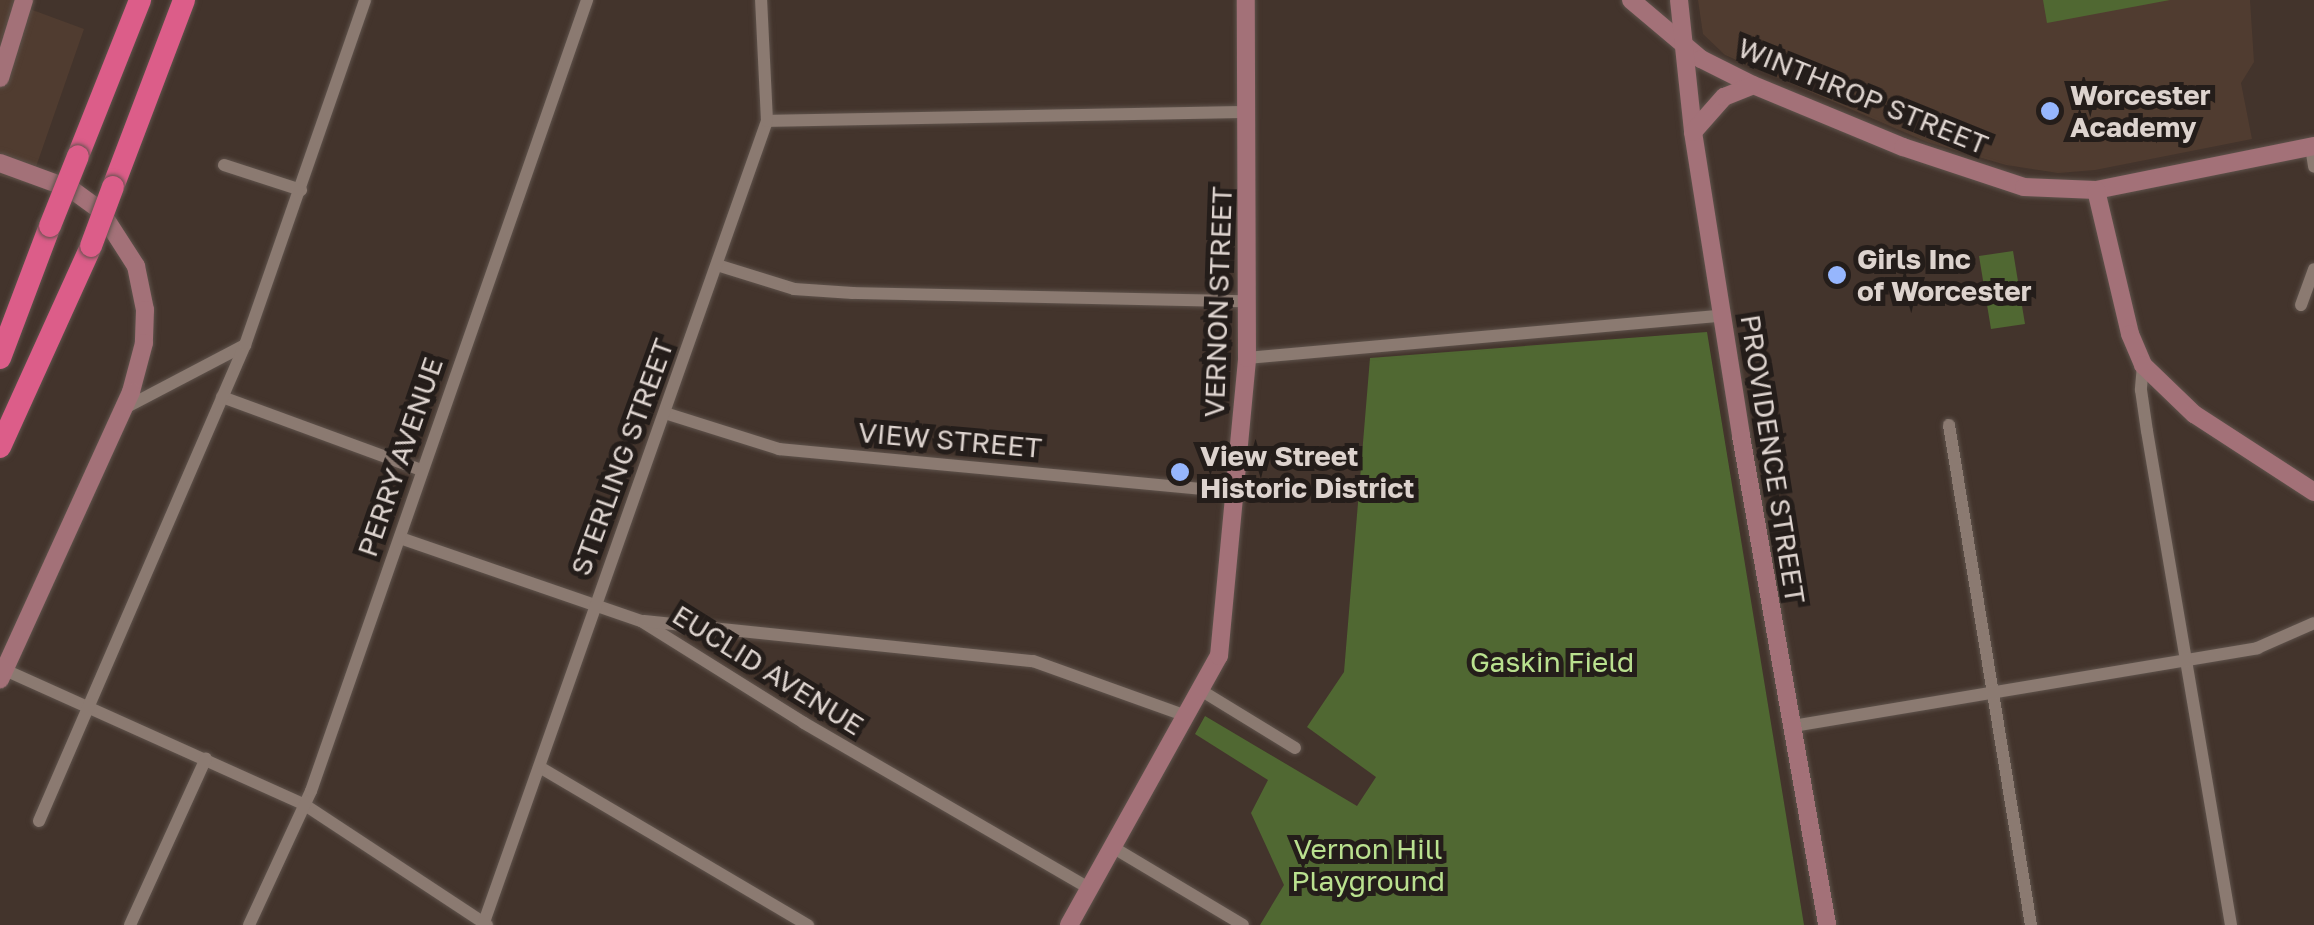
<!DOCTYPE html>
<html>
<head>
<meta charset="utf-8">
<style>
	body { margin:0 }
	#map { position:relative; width:2314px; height:925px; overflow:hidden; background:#43342c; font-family:"Golos Text",sans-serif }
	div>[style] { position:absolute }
	.built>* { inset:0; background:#503c30 }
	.green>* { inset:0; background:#506832 }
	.roads { filter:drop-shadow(0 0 2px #5f534c) drop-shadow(0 0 2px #5f534c) }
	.street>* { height:12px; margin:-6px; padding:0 6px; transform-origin:6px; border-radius:6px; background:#8b7a71 }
	.secondary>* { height:18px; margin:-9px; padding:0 9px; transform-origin:9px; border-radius:9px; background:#a37178 }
	.highway>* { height:22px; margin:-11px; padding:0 11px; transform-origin:11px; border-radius:11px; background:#dc5d89 }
	.bridges { filter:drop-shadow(0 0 2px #5f534c) drop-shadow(0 0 2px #5f534c) }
	.highway-bridge>* { height:22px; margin:-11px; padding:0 11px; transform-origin:11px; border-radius:11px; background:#dc5d89 }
	.dots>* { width:28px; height:28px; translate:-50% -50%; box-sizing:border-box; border:5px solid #241d1a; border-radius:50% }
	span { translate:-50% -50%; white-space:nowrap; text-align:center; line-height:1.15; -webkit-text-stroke:10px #241d1a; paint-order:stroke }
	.poi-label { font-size:28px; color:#ddd3ce; font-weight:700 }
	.left { translate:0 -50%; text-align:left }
	.street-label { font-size:28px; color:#ddd3ce }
	.park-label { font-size:28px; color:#bae18f }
</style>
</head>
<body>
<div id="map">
	<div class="built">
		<i style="clip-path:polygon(0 0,20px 0,19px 5px,84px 29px,30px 184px,0 176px)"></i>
		<i style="clip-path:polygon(1698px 0,2250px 0,2254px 62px,2241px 83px,2252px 139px,2095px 170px,2058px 173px,2006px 165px,1927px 142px,1725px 55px,1703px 34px)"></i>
	</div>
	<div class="green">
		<i style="clip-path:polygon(2043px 0,2170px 0,2047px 23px)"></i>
		<i style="clip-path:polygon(2013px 251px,2025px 324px,1991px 329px,1979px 256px)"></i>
		<i style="clip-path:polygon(1707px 332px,1804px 925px,1260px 925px,1284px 885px,1251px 813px,1268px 780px,1195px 734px,1205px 716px,1357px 806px,1376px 777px,1307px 727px,1344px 672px,1370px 358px)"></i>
	</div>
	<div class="roads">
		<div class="street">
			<i style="left:767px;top:121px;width:482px;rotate:-1.1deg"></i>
			<i style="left:2311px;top:147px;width:20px;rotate:81deg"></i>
			<i style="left:224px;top:165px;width:81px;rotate:18deg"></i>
			<i style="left:717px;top:265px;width:81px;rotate:17.3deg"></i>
			<i style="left:794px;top:289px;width:59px;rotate:3.9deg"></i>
			<i style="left:853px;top:293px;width:396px;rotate:1.2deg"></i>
			<i style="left:2301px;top:305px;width:38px;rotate:-70deg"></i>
			<i style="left:1247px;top:358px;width:477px;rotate:-5.1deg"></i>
			<i style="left:2143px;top:365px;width:25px;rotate:95deg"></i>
			<i style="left:2141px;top:390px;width:41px;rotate:81.7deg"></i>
			<i style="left:2147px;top:431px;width:501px;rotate:80.35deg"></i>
			<i style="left:222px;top:397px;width:213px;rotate:20.1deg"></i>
			<i style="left:123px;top:409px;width:138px;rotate:-27.7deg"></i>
			<i style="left:665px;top:413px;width:120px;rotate:17.5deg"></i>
			<i style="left:779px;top:449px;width:460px;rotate:5.4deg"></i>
			<i style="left:1949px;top:425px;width:507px;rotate:80.69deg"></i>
			<i style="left:400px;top:538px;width:255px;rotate:19deg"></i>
			<i style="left:641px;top:621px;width:192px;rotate:32deg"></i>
			<i style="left:804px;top:723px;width:331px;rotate:30.1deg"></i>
			<i style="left:644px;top:621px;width:391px;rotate:5.9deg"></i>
			<i style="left:1033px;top:661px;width:164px;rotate:19.7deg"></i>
			<i style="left:5px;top:670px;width:329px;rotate:24.2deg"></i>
			<i style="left:305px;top:805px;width:218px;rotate:33.4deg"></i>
			<i style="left:1202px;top:691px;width:109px;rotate:31.5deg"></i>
			<i style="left:1793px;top:726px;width:471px;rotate:-9.5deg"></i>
			<i style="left:2257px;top:648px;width:62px;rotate:-23.7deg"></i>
			<i style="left:541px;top:768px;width:310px;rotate:30.5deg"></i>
			<i style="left:39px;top:821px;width:519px;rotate:-66.6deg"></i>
			<i style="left:245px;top:345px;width:365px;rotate:-70.8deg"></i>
			<i style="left:1114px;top:848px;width:150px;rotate:30.8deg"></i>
			<i style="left:130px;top:925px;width:183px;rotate:-65.5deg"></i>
			<i style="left:249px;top:925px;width:148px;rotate:-65.2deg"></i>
			<i style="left:311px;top:791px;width:838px;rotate:-70.76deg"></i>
			<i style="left:483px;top:925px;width:853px;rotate:-70.55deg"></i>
			<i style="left:767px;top:121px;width:121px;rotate:-92.8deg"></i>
		</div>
		<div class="secondary">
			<i style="left:1631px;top:0;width:92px;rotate:40.1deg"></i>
			<i style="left:1701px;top:59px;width:58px;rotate:26.6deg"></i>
			<i style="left:1753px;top:85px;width:162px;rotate:22.5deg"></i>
			<i style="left:1903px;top:147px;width:127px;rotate:18.3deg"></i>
			<i style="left:2024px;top:187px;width:72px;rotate:2.4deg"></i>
			<i style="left:2096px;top:190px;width:222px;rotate:-11.4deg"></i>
			<i style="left:1679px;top:0;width:133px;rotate:83.9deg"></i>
			<i style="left:1693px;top:132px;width:308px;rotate:81deg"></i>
			<i style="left:1741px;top:436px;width:497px;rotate:80deg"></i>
			<i style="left:0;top:78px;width:82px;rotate:-72.9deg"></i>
			<i style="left:1693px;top:132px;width:47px;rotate:-48.5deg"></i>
			<i style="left:1724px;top:97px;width:31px;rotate:-22deg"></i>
			<i style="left:0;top:163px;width:76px;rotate:20.1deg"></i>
			<i style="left:71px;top:189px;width:36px;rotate:36deg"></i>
			<i style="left:100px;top:210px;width:67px;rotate:57.3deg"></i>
			<i style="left:136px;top:266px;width:45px;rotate:78.4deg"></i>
			<i style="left:145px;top:310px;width:33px;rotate:92deg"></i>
			<i style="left:144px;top:343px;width:51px;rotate:104.9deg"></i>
			<i style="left:131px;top:392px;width:316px;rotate:114.5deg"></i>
			<i style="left:2096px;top:190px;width:148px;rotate:76.7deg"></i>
			<i style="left:2130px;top:334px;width:34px;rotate:67deg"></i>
			<i style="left:2143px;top:365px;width:71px;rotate:43.9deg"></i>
			<i style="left:2194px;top:414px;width:143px;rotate:33deg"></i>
			<i style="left:1069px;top:925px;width:308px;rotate:-60.9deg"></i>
			<i style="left:1219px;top:656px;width:299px;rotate:-84.6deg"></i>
			<i style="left:1247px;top:358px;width:358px;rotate:-90.2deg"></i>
		</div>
		<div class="highway">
			<i style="left:78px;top:156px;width:168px;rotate:-68.3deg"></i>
			<i style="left:113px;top:187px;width:200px;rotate:-69.2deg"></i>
			<i style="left:0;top:358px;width:141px;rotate:-69.3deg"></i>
			<i style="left:0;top:447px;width:221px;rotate:-65.6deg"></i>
		</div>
	</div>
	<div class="bridges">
		<div class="highway-bridge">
			<i style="left:50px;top:226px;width:75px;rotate:-68.2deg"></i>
			<i style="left:91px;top:246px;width:63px;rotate:-69.6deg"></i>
		</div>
	</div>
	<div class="dots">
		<i style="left:2050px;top:111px;background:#96b6fd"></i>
		<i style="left:1837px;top:275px;background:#96b6fd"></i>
		<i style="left:1180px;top:472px;background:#96b6fd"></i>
	</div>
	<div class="poi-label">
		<span class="left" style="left:2070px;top:111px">Worcester<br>Academy</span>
		<span class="left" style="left:1857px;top:275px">Girls Inc<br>of Worcester</span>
		<span class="left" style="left:1200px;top:472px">View Street<br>Historic District</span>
	</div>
	<div class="street-label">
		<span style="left:1863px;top:96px;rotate:22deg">WINTHROP STREET</span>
		<span style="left:1218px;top:302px;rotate:-88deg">VERNON STREET</span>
		<span style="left:950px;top:440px;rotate:5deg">VIEW STREET</span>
		<span style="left:400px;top:457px;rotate:-71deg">PERRY AVENUE</span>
		<span style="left:622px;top:457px;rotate:-70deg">STERLING STREET</span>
		<span style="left:1773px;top:459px;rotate:81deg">PROVIDENCE STREET</span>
		<span style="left:768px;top:670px;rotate:32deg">EUCLID AVENUE</span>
	</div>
	<div class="park-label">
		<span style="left:1552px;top:662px">Gaskin Field</span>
		<span style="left:1368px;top:865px">Vernon Hill<br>Playground</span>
	</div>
</div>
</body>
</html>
